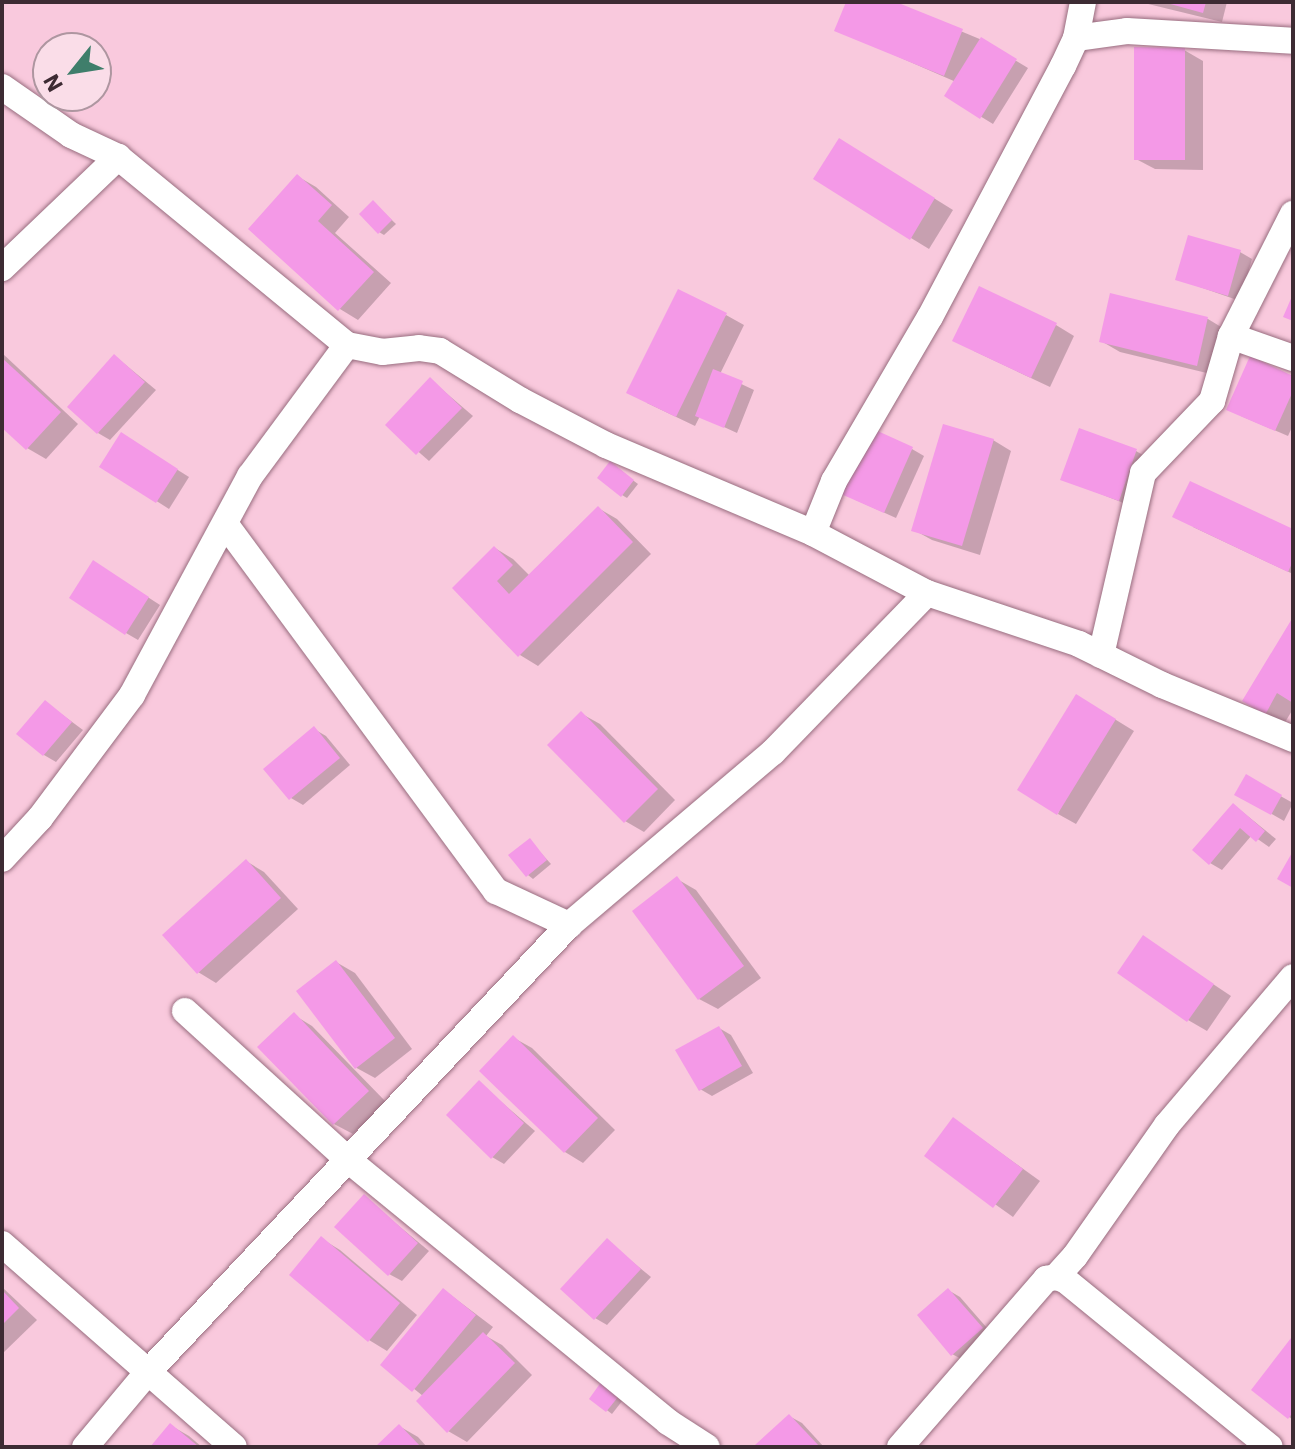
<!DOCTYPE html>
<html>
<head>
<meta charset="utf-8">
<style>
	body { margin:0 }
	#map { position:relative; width:1295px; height:1449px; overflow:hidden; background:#f9c9dd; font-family:"IBM Plex Sans",sans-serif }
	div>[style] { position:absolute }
	.shadow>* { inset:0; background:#0003 }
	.building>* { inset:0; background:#f499e7 }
	.roads { filter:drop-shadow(0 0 2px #986d7f) drop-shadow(0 0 2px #986d7f) }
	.street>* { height:26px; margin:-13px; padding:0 13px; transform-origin:13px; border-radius:13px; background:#fff }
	span { translate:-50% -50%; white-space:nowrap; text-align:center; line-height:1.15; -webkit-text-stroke:8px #fadde8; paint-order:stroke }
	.frame { position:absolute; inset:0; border:4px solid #3d2b33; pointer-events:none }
	.north { position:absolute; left:32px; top:32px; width:80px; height:80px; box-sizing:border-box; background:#fadde8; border:2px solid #ae96a0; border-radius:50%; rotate:240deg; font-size:22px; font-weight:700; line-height:32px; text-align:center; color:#3d2b33 }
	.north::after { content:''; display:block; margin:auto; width:28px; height:36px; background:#3f7e6b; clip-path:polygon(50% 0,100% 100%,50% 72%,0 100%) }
</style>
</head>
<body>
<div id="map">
	<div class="shadow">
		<i style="clip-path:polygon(848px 2px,891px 2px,982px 40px,1028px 68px,993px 124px,947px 96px,956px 82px,837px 30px)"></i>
		<i style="clip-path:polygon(1140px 2px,1227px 2px,1222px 22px)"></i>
		<i style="clip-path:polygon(1184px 50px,1203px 61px,1203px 170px,1155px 169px,1136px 159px)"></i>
		<i style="clip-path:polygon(858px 151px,953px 210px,929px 249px,911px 238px)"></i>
		<i style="clip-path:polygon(297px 176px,316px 187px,349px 217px,335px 233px,391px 283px,358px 320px,340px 309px,251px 229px)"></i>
		<i style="clip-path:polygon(374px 203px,396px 224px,384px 235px,379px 232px)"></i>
		<i style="clip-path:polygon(1240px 252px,1252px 259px,1240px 301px,1177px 279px)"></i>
		<i style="clip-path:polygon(1112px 296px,1208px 319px,1226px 330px,1215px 375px,1120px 352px,1101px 341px)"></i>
		<i style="clip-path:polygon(726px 315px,744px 325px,720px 374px,754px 390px,737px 433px,700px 416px,695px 426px,647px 403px)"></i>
		<i style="clip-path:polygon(1056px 325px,1074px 336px,1050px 387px,974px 351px)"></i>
		<i style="clip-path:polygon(2px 353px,78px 424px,46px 459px,27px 448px,2px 425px)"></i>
		<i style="clip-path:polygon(115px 356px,156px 390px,110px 440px,98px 433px)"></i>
		<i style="clip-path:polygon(1293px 378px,1293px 425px,1288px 436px,1241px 416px)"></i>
		<i style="clip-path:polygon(431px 380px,473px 416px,429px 461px,388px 425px)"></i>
		<i style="clip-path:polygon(993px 440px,1011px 451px,980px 555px,932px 540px,914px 530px)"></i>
		<i style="clip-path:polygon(133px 442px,189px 477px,169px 509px,102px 466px)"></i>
		<i style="clip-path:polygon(912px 449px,924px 456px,896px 518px,856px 500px)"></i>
		<i style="clip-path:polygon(1136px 451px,1148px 458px,1131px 506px,1063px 479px)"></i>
		<i style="clip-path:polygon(615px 467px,638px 484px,627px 498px,622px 495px)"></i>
		<i style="clip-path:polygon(598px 508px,617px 519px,651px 554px,538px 666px,520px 655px,455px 588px,495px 548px,513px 559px,530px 576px)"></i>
		<i style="clip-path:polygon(1193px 527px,1293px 532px,1293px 574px)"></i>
		<i style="clip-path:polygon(106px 570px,160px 605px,138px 640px,126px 633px)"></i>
		<i style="clip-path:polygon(1293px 621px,1293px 709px,1284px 724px,1245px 701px)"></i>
		<i style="clip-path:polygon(45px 702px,83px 730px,56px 762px,44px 755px)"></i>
		<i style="clip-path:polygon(1095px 707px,1134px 731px,1076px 824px,1058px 814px)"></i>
		<i style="clip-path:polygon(582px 714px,600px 724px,675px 800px,644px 832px,625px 821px)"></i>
		<i style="clip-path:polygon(314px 729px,326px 736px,350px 765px,303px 805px,291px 798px)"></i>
		<i style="clip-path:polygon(1246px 777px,1293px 803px,1284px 821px,1237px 794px)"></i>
		<i style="clip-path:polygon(1234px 805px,1276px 839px,1269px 847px,1252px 835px,1222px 870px,1210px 863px)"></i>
		<i style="clip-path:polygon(530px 841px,551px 864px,533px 879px,528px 875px)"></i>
		<i style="clip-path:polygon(246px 861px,264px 872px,298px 909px,216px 983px,198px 972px)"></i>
		<i style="clip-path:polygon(677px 879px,696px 890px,761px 978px,718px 1009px,699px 999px)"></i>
		<i style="clip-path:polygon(1144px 938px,1231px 996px,1207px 1031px,1188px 1020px)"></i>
		<i style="clip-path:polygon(336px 962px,355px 973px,412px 1049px,375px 1078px,353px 1066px)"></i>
		<i style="clip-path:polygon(294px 1015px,312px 1026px,386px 1102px,353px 1134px,334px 1124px)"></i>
		<i style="clip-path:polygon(719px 1028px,731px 1035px,753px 1073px,712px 1096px,700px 1089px)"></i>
		<i style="clip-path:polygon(514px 1038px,532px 1048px,615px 1130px,583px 1163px,565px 1152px)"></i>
		<i style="clip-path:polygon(479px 1083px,535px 1131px,504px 1164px,492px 1157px)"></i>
		<i style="clip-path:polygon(954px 1119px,1040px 1181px,1013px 1217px,926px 1155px)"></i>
		<i style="clip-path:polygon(364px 1197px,429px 1251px,402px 1281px,389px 1274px)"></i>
		<i style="clip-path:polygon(322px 1239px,340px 1250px,417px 1315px,387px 1351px,369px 1340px)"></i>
		<i style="clip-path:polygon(607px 1241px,651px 1277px,607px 1325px,595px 1318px)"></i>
		<i style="clip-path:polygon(2px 1287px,37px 1320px,2px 1354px)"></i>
		<i style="clip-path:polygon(444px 1290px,493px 1327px,486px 1336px,502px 1345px,532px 1375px,467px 1442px,448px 1431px,423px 1396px,383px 1364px)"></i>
		<i style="clip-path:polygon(948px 1290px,960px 1297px,994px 1336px,965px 1361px,952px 1354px)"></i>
		<i style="clip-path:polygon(1291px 1341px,1293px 1342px,1293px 1420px,1254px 1390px)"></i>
		<i style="clip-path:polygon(626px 1396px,612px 1414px,591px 1398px)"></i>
		<i style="clip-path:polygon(789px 1416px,802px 1423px,824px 1447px,759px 1447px)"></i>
		<i style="clip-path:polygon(170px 1425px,189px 1436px,202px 1447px,152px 1447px)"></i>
		<i style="clip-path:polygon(399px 1426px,418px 1437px,427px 1447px,378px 1447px)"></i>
	</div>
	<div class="building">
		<i style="clip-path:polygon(846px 2px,896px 2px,963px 29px,944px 76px,834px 31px)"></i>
		<i style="clip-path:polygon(1163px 2px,1206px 2px,1203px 13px)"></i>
		<i style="clip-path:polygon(981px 37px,1017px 59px,980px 119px,944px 96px)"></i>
		<i style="clip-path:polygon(1134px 47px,1185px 48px,1185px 160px,1134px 160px)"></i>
		<i style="clip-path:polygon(839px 138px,935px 198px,910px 240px,813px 179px)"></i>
		<i style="clip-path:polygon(297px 174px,332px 205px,318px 221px,374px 272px,338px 311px,248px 229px)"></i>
		<i style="clip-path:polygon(373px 200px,392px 220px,378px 234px,359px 214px)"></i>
		<i style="clip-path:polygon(1188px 235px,1241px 250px,1228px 296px,1175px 280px)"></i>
		<i style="clip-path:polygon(979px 286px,1057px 323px,1031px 378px,952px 341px)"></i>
		<i style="clip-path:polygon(678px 289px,727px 313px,676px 417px,626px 393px)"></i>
		<i style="clip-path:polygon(1110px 293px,1208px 317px,1197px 366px,1099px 342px)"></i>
		<i style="clip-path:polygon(1293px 294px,1293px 321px,1283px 317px)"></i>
		<i style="clip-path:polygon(114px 354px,145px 382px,97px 434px,67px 407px)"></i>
		<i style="clip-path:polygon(1250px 356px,1293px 376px,1293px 391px,1275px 431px,1226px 410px)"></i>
		<i style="clip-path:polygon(2px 358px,61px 412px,26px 450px,2px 428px)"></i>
		<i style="clip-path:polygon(713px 369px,743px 381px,724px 428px,695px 416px)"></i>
		<i style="clip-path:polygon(430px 377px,462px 408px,416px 455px,385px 425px)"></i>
		<i style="clip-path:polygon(943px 424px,994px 439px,962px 546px,911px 531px)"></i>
		<i style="clip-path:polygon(871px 428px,913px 447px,884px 513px,841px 494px)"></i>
		<i style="clip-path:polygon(1079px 428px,1137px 449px,1119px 501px,1060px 480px)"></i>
		<i style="clip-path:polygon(121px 432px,178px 469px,156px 503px,99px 467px)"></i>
		<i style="clip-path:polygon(610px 461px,634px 480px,621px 497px,597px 478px)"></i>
		<i style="clip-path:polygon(1190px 481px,1293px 529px,1293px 561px,1288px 572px,1172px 517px)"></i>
		<i style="clip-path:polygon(598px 506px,633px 542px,518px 657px,452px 588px,494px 546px,513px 565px,497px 581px,509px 594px)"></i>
		<i style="clip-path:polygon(93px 560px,149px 597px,125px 635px,69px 598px)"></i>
		<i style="clip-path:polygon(1293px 617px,1293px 703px,1277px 693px,1265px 715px,1242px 701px)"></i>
		<i style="clip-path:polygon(1076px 694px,1116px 719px,1057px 815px,1017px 790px)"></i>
		<i style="clip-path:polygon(45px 700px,72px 722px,43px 756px,16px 734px)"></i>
		<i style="clip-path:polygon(581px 711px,658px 789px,624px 823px,547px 745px)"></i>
		<i style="clip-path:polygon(314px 726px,340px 758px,289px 800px,263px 769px)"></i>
		<i style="clip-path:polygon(1246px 774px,1282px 795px,1271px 815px,1234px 795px)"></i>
		<i style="clip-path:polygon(1233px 803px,1265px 831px,1256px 842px,1240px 828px,1209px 865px,1192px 850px)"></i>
		<i style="clip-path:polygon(530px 838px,547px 860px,526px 877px,508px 855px)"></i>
		<i style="clip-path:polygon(1293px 851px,1293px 888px,1277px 879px)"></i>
		<i style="clip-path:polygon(246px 859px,281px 898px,197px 974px,162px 935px)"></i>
		<i style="clip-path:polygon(677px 876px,744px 966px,698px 1000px,632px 911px)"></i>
		<i style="clip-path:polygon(1143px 935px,1214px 984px,1187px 1022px,1117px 973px)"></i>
		<i style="clip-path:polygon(336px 960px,395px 1038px,355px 1069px,296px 991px)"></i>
		<i style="clip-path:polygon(294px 1012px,369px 1091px,333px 1125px,257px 1047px)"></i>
		<i style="clip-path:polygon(719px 1026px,742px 1066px,699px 1091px,675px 1050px)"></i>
		<i style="clip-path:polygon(513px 1035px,598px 1118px,564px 1153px,479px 1071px)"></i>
		<i style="clip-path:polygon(479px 1080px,524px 1123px,491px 1159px,446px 1115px)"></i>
		<i style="clip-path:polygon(953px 1117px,1023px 1169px,993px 1208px,924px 1156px)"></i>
		<i style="clip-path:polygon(364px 1194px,418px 1243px,388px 1276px,334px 1227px)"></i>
		<i style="clip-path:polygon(321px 1236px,400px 1303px,368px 1342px,289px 1275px)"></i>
		<i style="clip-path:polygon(607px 1238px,641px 1269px,594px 1320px,560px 1289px)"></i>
		<i style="clip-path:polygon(443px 1288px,476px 1315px,412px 1392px,380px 1365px)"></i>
		<i style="clip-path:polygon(948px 1288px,983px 1328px,951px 1356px,917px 1315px)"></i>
		<i style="clip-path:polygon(2px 1290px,19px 1308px,2px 1325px)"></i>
		<i style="clip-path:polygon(483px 1332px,515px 1363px,447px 1433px,416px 1401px)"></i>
		<i style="clip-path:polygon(1291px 1338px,1293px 1412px,1288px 1419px,1251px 1390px)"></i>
		<i style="clip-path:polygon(604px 1378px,622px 1392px,606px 1412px,589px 1399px)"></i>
		<i style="clip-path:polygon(789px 1414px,820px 1447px,757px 1447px,755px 1445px)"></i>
		<i style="clip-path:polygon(170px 1423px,199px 1447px,150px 1447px)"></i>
		<i style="clip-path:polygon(399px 1424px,421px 1447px,375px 1447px)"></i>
	</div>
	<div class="roads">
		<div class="street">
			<i style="left:1076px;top:38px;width:51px;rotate:-7.8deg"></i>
			<i style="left:1127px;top:31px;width:166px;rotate:3.4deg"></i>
			<i style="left:2px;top:87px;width:84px;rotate:34.8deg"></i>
			<i style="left:71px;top:135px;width:52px;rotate:25.1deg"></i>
			<i style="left:118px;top:157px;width:296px;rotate:39.4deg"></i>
			<i style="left:347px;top:345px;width:36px;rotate:11deg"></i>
			<i style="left:382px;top:352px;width:37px;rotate:-6deg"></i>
			<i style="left:419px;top:348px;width:21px;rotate:8deg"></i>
			<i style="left:440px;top:351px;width:94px;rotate:31.5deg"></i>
			<i style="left:520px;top:400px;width:97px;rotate:27.6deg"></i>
			<i style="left:606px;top:445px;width:225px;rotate:23deg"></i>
			<i style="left:813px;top:533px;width:129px;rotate:27.8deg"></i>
			<i style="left:927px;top:593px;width:160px;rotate:18.5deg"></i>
			<i style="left:1079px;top:644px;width:93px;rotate:26.3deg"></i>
			<i style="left:1162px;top:685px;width:142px;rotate:22.4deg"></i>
			<i style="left:2px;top:268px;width:161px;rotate:-43.7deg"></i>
			<i style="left:1231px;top:336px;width:66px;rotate:19.5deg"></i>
			<i style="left:226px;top:525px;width:455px;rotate:53.6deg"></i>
			<i style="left:496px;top:891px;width:81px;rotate:25deg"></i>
			<i style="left:813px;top:533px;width:56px;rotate:-68deg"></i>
			<i style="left:834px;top:481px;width:190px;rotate:-59.7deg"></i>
			<i style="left:930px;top:317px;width:284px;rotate:-62.1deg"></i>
			<i style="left:1063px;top:66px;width:31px;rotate:-65deg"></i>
			<i style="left:1076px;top:38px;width:37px;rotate:-79deg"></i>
			<i style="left:1101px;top:655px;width:187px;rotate:-77deg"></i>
			<i style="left:1143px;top:473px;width:100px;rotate:-46.2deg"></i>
			<i style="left:1212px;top:401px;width:68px;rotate:-73.7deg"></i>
			<i style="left:1231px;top:336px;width:137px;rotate:-63.1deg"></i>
			<i style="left:2px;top:859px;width:56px;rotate:-47.2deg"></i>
			<i style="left:40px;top:818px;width:154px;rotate:-53.2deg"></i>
			<i style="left:132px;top:695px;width:249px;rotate:-61.7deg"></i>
			<i style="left:250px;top:476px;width:163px;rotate:-53.5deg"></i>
			<i style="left:185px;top:1011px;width:219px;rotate:42.4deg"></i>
			<i style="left:347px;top:1159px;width:415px;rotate:39.3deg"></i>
			<i style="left:668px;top:1422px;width:46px;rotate:32.7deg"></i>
			<i style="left:2px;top:1244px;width:308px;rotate:41.2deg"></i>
			<i style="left:1056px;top:1277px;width:28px;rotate:-48deg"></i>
			<i style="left:1075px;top:1256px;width:160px;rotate:-54.9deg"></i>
			<i style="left:1167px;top:1125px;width:194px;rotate:-49.6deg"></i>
			<i style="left:85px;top:1447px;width:98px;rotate:-50deg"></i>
			<i style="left:148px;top:1372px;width:614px;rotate:-46.72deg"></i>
			<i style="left:569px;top:925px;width:267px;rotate:-40.3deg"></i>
			<i style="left:773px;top:752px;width:221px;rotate:-45.9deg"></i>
			<i style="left:900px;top:1447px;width:223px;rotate:-49deg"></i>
			<i style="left:1046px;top:1279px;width:10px;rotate:-11deg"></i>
			<i style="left:1056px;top:1277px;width:9px;rotate:18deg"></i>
			<i style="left:1065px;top:1280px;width:264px;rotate:39.2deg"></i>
		</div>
	</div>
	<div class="frame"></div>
	<div class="north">N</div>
</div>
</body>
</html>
